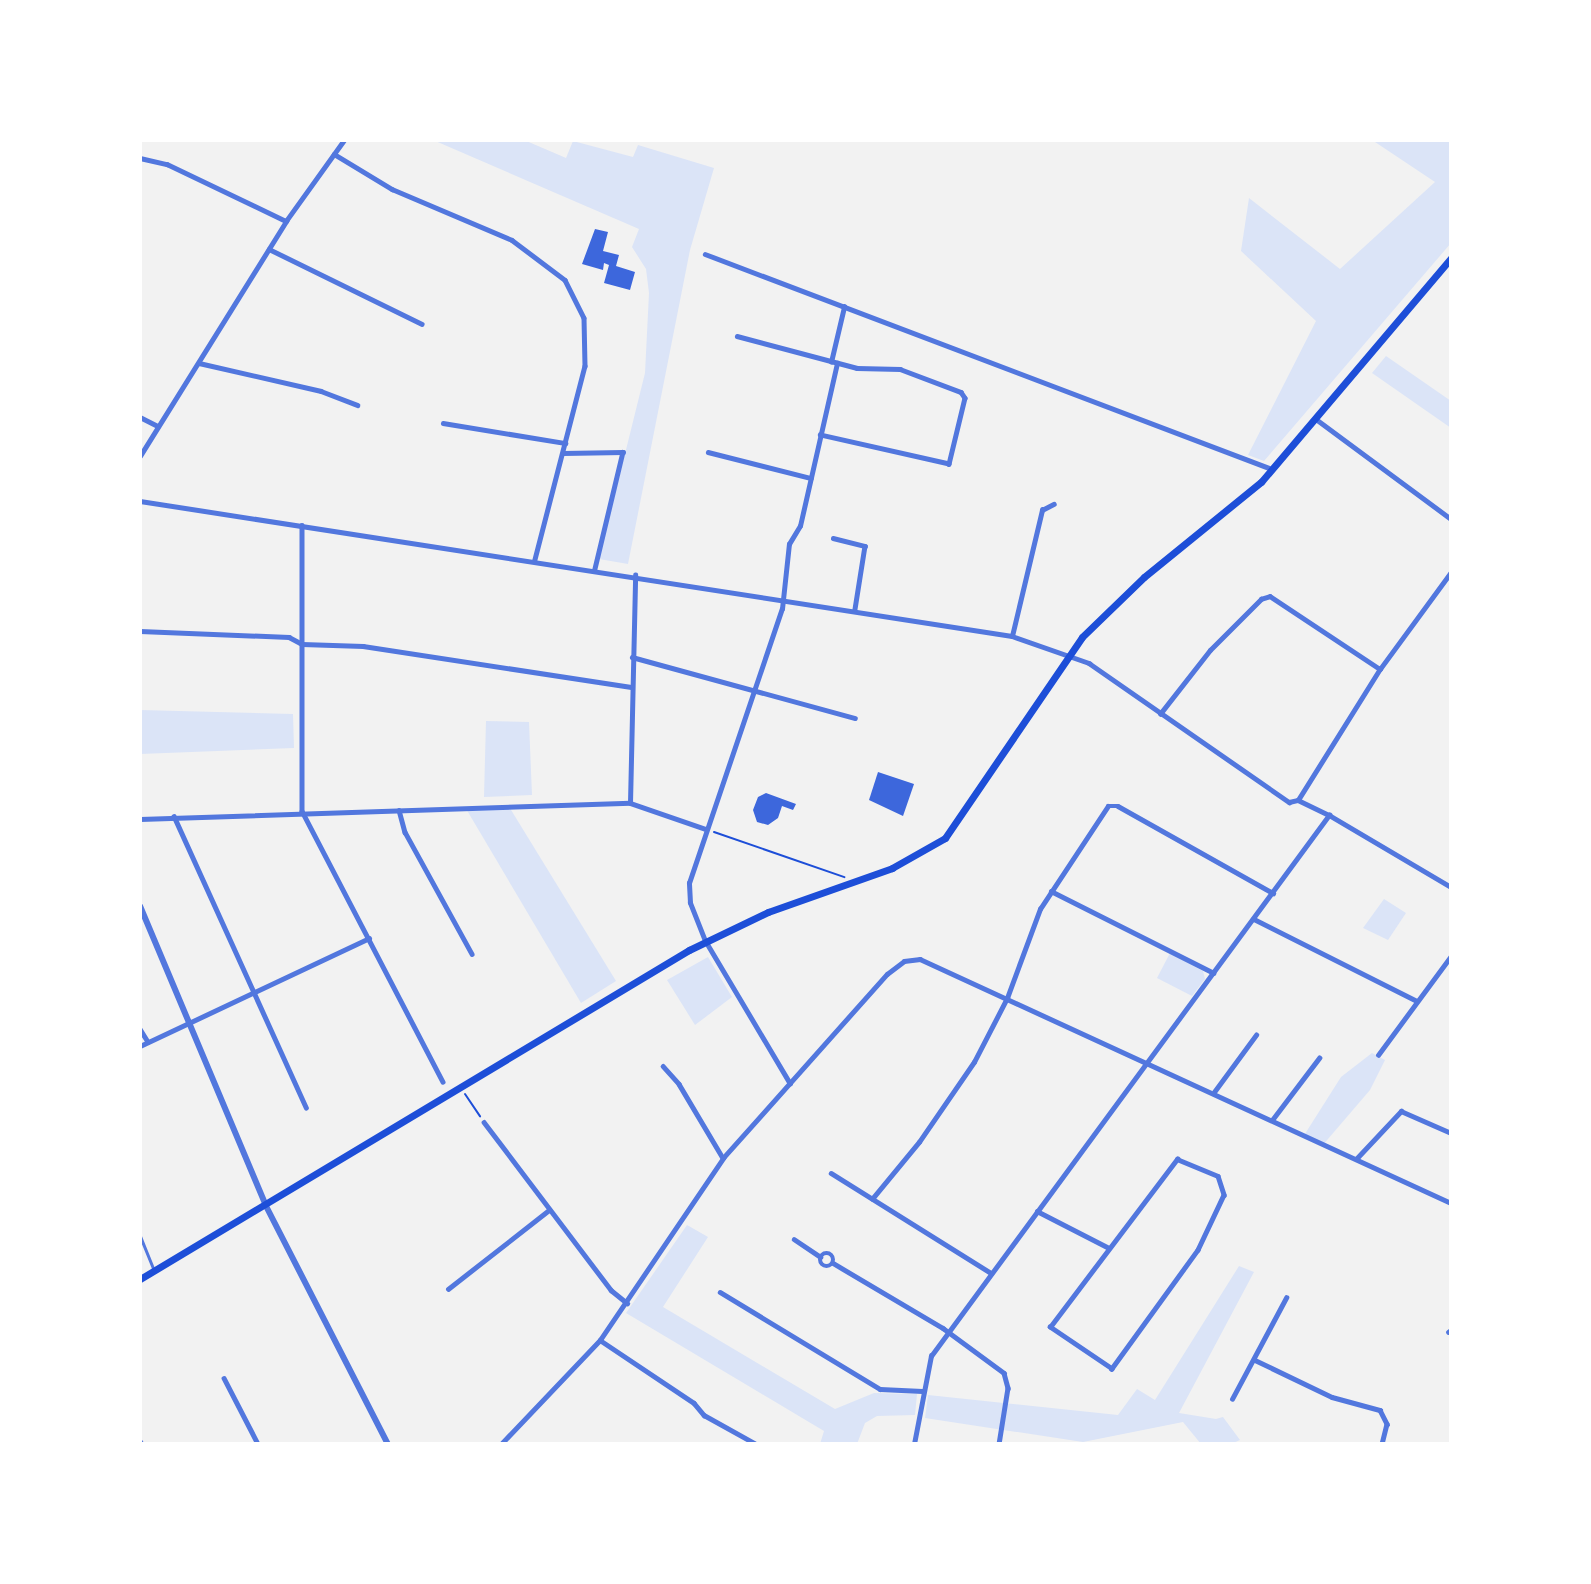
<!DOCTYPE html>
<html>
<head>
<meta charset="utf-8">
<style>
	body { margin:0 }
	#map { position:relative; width:1591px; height:1584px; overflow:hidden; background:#f2f2f2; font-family:Quicksand,sans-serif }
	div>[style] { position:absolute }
	.green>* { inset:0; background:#dbe4f7 }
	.building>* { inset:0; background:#3d67dc }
	.path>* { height:2px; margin:-1px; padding:0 1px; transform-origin:1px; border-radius:1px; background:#1d4ed8 }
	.service>* { height:2.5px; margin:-1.25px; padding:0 1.25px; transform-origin:1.25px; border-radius:1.25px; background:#5277de }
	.minor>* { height:4.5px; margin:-2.25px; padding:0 2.25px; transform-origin:2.25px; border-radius:2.25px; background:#5277de }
	.minor>.ring { margin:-2.25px; padding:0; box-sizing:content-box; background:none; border:4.5px solid #5277de; border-radius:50% }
	.tertiary>* { height:6px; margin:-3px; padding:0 3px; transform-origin:3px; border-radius:3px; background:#5277de }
	.secondary>* { height:7px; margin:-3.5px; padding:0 3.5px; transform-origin:3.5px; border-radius:3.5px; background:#1d4ed8 }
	span { translate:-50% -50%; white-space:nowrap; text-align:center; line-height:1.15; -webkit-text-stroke:7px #fff; paint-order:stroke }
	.frame { position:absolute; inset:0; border:142px solid #fff; pointer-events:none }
</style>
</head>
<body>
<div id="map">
	<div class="green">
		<i style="clip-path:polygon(433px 140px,524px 140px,566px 158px,573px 141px,633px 157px,638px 145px,714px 168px,690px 250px,628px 564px,599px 559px,645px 373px,649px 293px,646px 269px,632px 247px,639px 229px)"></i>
		<i style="clip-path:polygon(1372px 140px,1451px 140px,1451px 243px,1264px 461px,1248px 455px,1316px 321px,1241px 251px,1249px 198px,1340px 269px,1435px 182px)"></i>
		<i style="clip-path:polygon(1386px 356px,1451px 401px,1451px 428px,1372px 373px)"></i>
		<i style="clip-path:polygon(140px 710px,293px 714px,294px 748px,140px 754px)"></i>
		<i style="clip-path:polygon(486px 721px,529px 722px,532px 795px,484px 797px)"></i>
		<i style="clip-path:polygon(508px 805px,616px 981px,581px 1003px,465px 807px)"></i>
		<i style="clip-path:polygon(1384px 899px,1406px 913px,1388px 940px,1363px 928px)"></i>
		<i style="clip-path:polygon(1170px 953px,1203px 971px,1205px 979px,1192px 996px,1157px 978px)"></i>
		<i style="clip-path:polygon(708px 957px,732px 997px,695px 1025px,667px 980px)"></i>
		<i style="clip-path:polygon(1372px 1053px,1385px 1060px,1370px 1090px,1322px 1146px,1303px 1137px,1341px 1077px)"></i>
		<i style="clip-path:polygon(687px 1225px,708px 1237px,663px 1307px,835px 1409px,874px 1393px,917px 1394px,915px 1415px,877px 1416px,865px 1423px,857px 1444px,820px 1444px,824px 1431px,626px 1313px)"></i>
		<i style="clip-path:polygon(1239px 1266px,1254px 1272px,1179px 1413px,1216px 1419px,1223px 1417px,1240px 1440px,1231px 1444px,1201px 1444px,1183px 1422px,1083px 1442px,925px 1418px,928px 1395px,1118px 1415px,1137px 1389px,1155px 1400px)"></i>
	</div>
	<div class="building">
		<i style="clip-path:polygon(595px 229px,608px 232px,603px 251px,619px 255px,616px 266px,635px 272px,630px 290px,604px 283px,609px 265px,604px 263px,603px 270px,582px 264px)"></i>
		<i style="clip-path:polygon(878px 772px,914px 784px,903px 816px,869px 800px)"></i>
		<i style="clip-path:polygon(766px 793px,796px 804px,793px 810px,782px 806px,778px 818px,768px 825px,757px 822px,753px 810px,758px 797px)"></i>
	</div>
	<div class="path">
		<i style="left:714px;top:832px;width:138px;rotate:19.1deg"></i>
		<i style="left:465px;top:1094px;width:27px;rotate:56deg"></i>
	</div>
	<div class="service">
		<i style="left:140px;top:1235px;width:35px;rotate:68deg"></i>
	</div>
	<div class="minor">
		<i style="left:334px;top:154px;width:68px;rotate:31.1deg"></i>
		<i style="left:392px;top:189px;width:130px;rotate:23deg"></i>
		<i style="left:512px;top:240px;width:66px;rotate:37deg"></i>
		<i style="left:565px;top:280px;width:42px;rotate:63.4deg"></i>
		<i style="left:584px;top:318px;width:48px;rotate:88.8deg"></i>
		<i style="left:585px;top:366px;width:200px;rotate:104.5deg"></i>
		<i style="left:140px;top:158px;width:28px;rotate:13deg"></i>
		<i style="left:167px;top:164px;width:132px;rotate:25.6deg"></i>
		<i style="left:269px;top:249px;width:170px;rotate:26.1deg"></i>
		<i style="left:705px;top:254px;width:606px;rotate:20.77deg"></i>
		<i style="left:737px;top:336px;width:124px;rotate:14.9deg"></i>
		<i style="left:857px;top:368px;width:43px;rotate:1.3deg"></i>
		<i style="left:900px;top:369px;width:65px;rotate:20.7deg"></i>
		<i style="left:961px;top:392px;width:7px;rotate:56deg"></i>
		<i style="left:965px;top:398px;width:68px;rotate:103.6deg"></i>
		<i style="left:949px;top:464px;width:132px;rotate:-167.3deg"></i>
		<i style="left:831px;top:362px;width:57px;rotate:-76.7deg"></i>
		<i style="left:199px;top:363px;width:125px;rotate:12.9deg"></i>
		<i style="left:321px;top:391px;width:39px;rotate:21deg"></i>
		<i style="left:140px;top:417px;width:20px;rotate:27deg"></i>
		<i style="left:1316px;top:419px;width:168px;rotate:36.5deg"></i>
		<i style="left:443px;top:423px;width:124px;rotate:9.3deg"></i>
		<i style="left:708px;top:452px;width:106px;rotate:14.2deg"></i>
		<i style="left:563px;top:453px;width:60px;rotate:-1deg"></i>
		<i style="left:623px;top:452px;width:120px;rotate:103.5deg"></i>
		<i style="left:140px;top:456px;width:277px;rotate:-58.1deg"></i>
		<i style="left:286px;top:221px;width:100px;rotate:-54.4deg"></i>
		<i style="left:140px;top:501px;width:882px;rotate:8.8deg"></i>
		<i style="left:1012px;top:636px;width:82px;rotate:19.3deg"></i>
		<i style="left:1089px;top:663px;width:244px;rotate:34.8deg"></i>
		<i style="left:1289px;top:802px;width:9px;rotate:-13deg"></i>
		<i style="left:1298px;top:800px;width:34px;rotate:26deg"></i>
		<i style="left:1329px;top:815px;width:142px;rotate:30.5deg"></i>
		<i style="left:302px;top:525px;width:286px;rotate:90deg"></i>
		<i style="left:302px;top:811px;width:305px;rotate:62.5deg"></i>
		<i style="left:833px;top:538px;width:33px;rotate:14deg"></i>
		<i style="left:865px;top:546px;width:64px;rotate:99deg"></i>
		<i style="left:140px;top:631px;width:149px;rotate:2.3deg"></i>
		<i style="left:289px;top:637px;width:15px;rotate:28deg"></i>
		<i style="left:302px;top:644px;width:61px;rotate:1.9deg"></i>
		<i style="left:363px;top:646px;width:271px;rotate:8.7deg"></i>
		<i style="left:1012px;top:636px;width:130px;rotate:-76.6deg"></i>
		<i style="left:1042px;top:510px;width:13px;rotate:-27deg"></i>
		<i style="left:632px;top:657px;width:231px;rotate:15.3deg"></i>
		<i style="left:1160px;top:714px;width:81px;rotate:-52deg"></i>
		<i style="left:1210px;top:650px;width:72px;rotate:-45deg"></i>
		<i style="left:1261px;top:599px;width:9px;rotate:-18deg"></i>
		<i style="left:1270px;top:596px;width:132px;rotate:33.6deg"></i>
		<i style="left:1298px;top:800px;width:155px;rotate:-58deg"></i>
		<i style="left:1380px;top:669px;width:120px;rotate:-53.8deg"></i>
		<i style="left:630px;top:803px;width:228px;rotate:-88.7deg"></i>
		<i style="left:399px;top:810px;width:23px;rotate:75deg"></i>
		<i style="left:405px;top:832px;width:139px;rotate:61.2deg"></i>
		<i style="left:174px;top:816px;width:320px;rotate:65.6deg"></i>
		<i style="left:140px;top:819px;width:490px;rotate:-1.9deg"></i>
		<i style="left:630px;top:803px;width:80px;rotate:18.9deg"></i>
		<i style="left:1051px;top:891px;width:182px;rotate:26.7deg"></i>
		<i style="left:1254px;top:919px;width:182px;rotate:26.7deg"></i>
		<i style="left:140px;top:1029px;width:15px;rotate:58deg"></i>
		<i style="left:140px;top:1046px;width:253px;rotate:-25.2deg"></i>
		<i style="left:1378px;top:1055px;width:123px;rotate:-53.6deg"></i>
		<i style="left:663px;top:1066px;width:24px;rotate:48deg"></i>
		<i style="left:679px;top:1084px;width:86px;rotate:59.3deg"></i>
		<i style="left:790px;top:1084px;width:166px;rotate:-120.7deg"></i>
		<i style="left:705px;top:941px;width:41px;rotate:-111.5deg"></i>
		<i style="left:690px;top:903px;width:20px;rotate:-93deg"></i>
		<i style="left:689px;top:883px;width:289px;rotate:-71.3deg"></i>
		<i style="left:782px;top:609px;width:65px;rotate:-83.9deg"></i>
		<i style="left:789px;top:544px;width:21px;rotate:-59deg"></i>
		<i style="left:800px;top:526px;width:167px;rotate:-77.2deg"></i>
		<i style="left:1214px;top:1092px;width:71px;rotate:-53.6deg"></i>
		<i style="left:1272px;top:1120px;width:78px;rotate:-52.8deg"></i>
		<i style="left:484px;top:1122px;width:211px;rotate:52.9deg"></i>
		<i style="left:611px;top:1290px;width:21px;rotate:39deg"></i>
		<i style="left:1177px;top:1159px;width:44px;rotate:22.5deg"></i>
		<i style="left:1218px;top:1176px;width:20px;rotate:72deg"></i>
		<i style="left:1224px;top:1195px;width:61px;rotate:115.3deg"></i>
		<i style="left:1198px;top:1250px;width:147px;rotate:125.9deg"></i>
		<i style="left:1112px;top:1369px;width:75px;rotate:-145.9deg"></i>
		<i style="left:1050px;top:1327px;width:211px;rotate:-52.9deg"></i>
		<i style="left:1356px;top:1159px;width:66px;rotate:-46.8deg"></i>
		<i style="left:1401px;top:1111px;width:55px;rotate:23.7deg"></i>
		<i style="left:831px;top:1173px;width:189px;rotate:32deg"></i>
		<i style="left:872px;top:1199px;width:74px;rotate:-50.5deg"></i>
		<i style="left:919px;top:1142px;width:97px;rotate:-55.5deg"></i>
		<i style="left:974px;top:1062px;width:72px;rotate:-62.7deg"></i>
		<i style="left:1007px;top:998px;width:95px;rotate:-69.7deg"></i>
		<i style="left:1040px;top:909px;width:123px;rotate:-56.6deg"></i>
		<i style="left:1108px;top:806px;width:10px"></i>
		<i style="left:1118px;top:806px;width:178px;rotate:29.3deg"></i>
		<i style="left:1037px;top:1211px;width:79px;rotate:27.2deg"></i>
		<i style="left:794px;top:1239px;width:32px;rotate:34deg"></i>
		<i class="ring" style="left:820px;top:1253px;width:9.5px;height:9.5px"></i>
		<i style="left:833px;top:1263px;width:128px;rotate:30.6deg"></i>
		<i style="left:943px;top:1328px;width:76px;rotate:36.4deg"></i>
		<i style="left:1004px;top:1373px;width:16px;rotate:75deg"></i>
		<i style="left:1008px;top:1388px;width:57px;rotate:99.1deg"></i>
		<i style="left:448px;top:1289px;width:128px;rotate:-38deg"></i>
		<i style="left:720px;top:1292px;width:187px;rotate:31.2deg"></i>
		<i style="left:880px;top:1389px;width:42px;rotate:2.7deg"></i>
		<i style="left:1448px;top:1332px;width:4px;rotate:-34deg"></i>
		<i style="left:600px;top:1340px;width:113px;rotate:33.8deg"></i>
		<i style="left:694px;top:1403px;width:16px;rotate:50deg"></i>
		<i style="left:704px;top:1415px;width:60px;rotate:29.1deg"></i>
		<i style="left:1255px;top:1360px;width:85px;rotate:25.7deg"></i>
		<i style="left:1332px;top:1397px;width:50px;rotate:15.2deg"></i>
		<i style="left:1380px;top:1410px;width:16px;rotate:63deg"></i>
		<i style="left:1387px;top:1424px;width:21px;rotate:104deg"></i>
		<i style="left:224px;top:1378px;width:74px;rotate:62.7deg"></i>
		<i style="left:1232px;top:1399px;width:115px;rotate:-61.9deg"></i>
		<i style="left:140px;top:1441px;width:4px;rotate:56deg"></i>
		<i style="left:501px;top:1444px;width:144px;rotate:-46.4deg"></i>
		<i style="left:600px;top:1340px;width:220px;rotate:-55.9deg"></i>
		<i style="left:723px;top:1158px;width:246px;rotate:-48.3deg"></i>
		<i style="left:887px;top:974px;width:21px;rotate:-37deg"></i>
		<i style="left:904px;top:961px;width:16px;rotate:-7deg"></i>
		<i style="left:920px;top:959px;width:584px;rotate:24.68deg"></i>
		<i style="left:914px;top:1444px;width:90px;rotate:-79.1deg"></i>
		<i style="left:931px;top:1356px;width:672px;rotate:-53.66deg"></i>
	</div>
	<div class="tertiary">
		<i style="left:140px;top:906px;width:325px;rotate:67.2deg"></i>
		<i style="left:266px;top:1206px;width:267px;rotate:62.9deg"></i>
	</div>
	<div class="secondary">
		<i style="left:140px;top:1279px;width:640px;rotate:-30.93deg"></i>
		<i style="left:689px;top:950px;width:88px;rotate:-25.7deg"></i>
		<i style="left:768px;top:912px;width:132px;rotate:-19.5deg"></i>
		<i style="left:892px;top:868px;width:61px;rotate:-29.5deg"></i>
		<i style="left:945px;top:838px;width:243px;rotate:-55.7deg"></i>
		<i style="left:1082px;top:637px;width:86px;rotate:-44.1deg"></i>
		<i style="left:1144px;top:577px;width:151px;rotate:-39.1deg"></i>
		<i style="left:1261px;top:482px;width:294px;rotate:-49.7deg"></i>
	</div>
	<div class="frame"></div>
</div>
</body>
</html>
